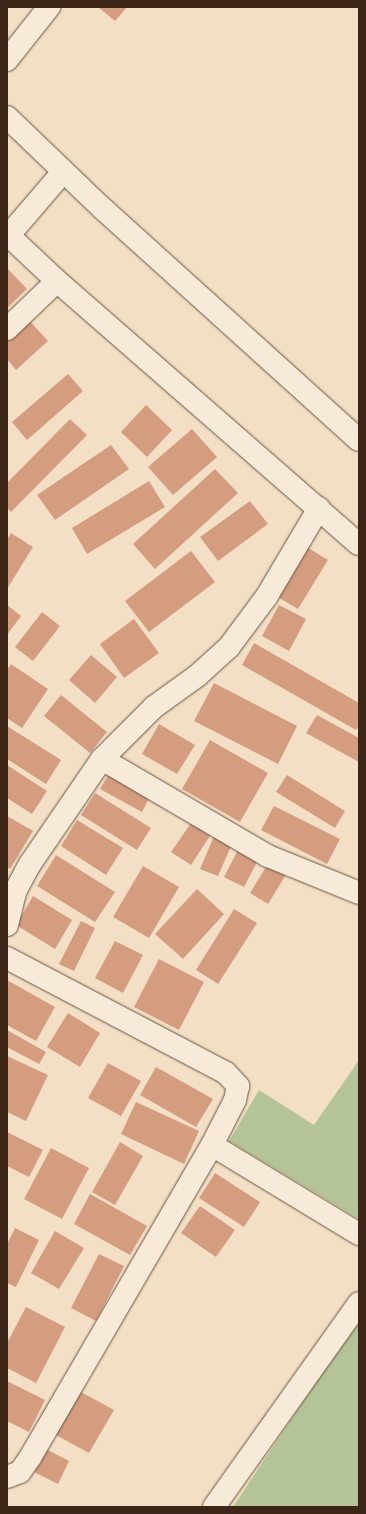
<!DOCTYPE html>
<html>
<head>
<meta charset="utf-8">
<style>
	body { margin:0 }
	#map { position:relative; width:366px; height:1514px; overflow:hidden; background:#f3dfc5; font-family:Cardo,serif }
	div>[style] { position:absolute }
	.green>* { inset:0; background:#b5c399 }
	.building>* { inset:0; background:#d59d7f }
	.roads { filter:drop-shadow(0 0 1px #6a5442) drop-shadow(0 0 1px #6a5442) }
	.street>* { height:22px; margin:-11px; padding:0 11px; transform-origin:11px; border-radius:11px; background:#f7ead9 }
	.secondary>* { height:22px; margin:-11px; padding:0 11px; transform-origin:11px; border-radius:11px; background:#f7ead9 }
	span { translate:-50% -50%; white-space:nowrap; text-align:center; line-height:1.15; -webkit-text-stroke:3.5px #f7ead9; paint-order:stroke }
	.frame { position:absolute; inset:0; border:8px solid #3d2617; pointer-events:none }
</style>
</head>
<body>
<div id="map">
	<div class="green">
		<i style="clip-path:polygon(359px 1060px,359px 1219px,229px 1141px,259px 1090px,314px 1125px)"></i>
		<i style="clip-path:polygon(359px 1317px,359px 1507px,233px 1507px)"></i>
	</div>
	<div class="building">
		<i style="clip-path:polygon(98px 7px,127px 7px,115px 21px)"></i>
		<i style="clip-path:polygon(7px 268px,27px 289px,7px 308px)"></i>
		<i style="clip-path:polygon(27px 318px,48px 341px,16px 370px,7px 359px,7px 336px)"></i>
		<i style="clip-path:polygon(68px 374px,83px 391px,27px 440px,12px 422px)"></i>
		<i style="clip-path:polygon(146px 405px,172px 430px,147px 457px,121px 432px)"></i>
		<i style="clip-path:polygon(70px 419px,87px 435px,11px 512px,7px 508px,7px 483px)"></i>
		<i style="clip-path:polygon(192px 429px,217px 457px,173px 495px,148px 467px)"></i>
		<i style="clip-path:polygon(111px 445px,129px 469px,55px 520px,37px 495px)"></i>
		<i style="clip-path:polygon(215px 469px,238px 493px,155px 569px,133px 544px)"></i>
		<i style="clip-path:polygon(149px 481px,165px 507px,87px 554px,72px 528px)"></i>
		<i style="clip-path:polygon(250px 501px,268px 524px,218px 561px,200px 537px)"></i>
		<i style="clip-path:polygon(11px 533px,33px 547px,7px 589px,7px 540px)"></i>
		<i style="clip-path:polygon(305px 546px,328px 560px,298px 609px,276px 596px)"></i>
		<i style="clip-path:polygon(191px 551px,215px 582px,149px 632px,125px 601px)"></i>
		<i style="clip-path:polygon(7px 605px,21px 616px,7px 635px)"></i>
		<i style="clip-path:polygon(279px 605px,306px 619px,289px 651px,262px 636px)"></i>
		<i style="clip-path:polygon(42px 612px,60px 626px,33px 661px,15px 647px)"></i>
		<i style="clip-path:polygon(134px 619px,159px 653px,124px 678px,100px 644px)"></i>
		<i style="clip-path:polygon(254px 643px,359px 703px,359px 725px,356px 730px,242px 665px)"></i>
		<i style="clip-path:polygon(91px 655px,117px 677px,95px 703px,69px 680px)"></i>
		<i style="clip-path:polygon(11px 664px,48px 689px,22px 728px,7px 718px,7px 670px)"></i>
		<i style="clip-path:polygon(214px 683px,297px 726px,278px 764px,194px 721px)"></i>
		<i style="clip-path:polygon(61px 695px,107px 732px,90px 753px,44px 716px)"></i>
		<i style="clip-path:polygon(317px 715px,359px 738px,359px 762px,306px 733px)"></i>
		<i style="clip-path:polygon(159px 724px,195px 745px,177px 774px,142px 754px)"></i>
		<i style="clip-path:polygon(7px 726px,61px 760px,46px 784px,7px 759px)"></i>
		<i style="clip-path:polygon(210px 740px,268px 773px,240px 822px,182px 789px)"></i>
		<i style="clip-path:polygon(7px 765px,47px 791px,32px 814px,7px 798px)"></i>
		<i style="clip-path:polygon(110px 772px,151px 795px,142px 812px,100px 789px)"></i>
		<i style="clip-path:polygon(287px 775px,345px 811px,335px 828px,276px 792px)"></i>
		<i style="clip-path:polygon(95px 793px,151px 828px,137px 850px,81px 815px)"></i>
		<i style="clip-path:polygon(274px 806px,340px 839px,327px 864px,261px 830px)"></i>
		<i style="clip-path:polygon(7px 816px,33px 831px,10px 869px,7px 867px)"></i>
		<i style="clip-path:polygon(77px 820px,123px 848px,106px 875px,61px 846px)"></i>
		<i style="clip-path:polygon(191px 823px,210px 836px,191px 865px,171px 852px)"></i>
		<i style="clip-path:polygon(214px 836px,232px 844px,218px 876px,200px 869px)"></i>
		<i style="clip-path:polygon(239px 848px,259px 858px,244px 887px,224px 877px)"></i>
		<i style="clip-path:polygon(56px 855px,115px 892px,95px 922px,37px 886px)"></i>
		<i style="clip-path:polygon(269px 862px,287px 873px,268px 904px,250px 893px)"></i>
		<i style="clip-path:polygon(143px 866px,179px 887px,149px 938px,113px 917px)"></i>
		<i style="clip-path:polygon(197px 889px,224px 914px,183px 959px,155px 934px)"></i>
		<i style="clip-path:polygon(33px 896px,72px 920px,55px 949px,16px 925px)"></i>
		<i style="clip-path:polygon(234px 909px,257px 923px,218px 984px,196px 970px)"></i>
		<i style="clip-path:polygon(81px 921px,95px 928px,74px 971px,59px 964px)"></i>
		<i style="clip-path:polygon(115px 941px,143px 955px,123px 993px,95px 978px)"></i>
		<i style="clip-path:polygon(159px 959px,204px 982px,179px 1030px,134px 1007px)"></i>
		<i style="clip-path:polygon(7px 980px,55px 1007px,36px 1041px,7px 1025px)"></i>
		<i style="clip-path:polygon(68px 1013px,100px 1033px,80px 1067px,47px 1047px)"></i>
		<i style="clip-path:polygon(7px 1030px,46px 1052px,39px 1064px,7px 1047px)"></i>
		<i style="clip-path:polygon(7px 1056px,48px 1075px,26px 1121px,7px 1112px)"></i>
		<i style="clip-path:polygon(108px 1063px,141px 1081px,121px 1116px,88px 1098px)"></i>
		<i style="clip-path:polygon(156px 1067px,213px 1099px,196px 1127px,140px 1095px)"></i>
		<i style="clip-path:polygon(136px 1102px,199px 1131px,184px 1164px,121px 1134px)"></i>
		<i style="clip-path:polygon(7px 1132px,43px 1150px,29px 1177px,7px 1166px)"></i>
		<i style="clip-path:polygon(120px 1142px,143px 1156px,115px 1205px,92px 1192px)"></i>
		<i style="clip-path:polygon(51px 1148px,89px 1168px,62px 1219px,24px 1199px)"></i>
		<i style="clip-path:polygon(215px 1173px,260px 1202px,244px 1227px,199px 1198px)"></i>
		<i style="clip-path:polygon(90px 1194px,147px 1226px,130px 1255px,74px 1224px)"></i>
		<i style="clip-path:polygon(200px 1206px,235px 1230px,216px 1257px,181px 1233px)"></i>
		<i style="clip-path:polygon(15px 1228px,39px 1240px,16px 1287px,7px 1283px,7px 1244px)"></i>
		<i style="clip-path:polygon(55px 1231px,84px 1248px,59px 1289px,31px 1273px)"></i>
		<i style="clip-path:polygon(99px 1254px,124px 1266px,96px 1321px,71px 1308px)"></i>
		<i style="clip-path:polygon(26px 1307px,65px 1327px,36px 1383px,7px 1368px,7px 1343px)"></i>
		<i style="clip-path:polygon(7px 1381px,45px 1400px,29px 1432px,7px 1421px)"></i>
		<i style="clip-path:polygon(81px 1392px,114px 1410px,89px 1453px,56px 1435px)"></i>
		<i style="clip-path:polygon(46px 1449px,69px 1461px,58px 1484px,34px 1472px)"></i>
	</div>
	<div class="roads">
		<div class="street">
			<i style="left:7px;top:329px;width:69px;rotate:-43.8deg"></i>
			<i style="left:102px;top:759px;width:192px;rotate:30.3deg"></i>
			<i style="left:268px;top:856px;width:98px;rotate:22.1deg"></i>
			<i style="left:7px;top:925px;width:36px;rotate:-76deg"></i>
			<i style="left:16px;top:890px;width:30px;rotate:-62deg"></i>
			<i style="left:30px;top:864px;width:127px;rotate:-55.6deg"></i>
			<i style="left:102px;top:759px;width:74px;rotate:-45deg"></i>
			<i style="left:154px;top:707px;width:53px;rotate:-35.8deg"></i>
			<i style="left:197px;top:676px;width:43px;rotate:-42.2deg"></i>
			<i style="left:229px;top:647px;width:64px;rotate:-53.3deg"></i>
			<i style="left:267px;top:596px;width:102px;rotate:-59.4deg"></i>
			<i style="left:7px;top:958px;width:247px;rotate:27.7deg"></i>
			<i style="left:226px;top:1073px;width:18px;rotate:47deg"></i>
			<i style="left:238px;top:1086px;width:14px;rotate:102deg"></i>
			<i style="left:235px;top:1100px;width:51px;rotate:117.1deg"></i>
			<i style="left:212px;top:1145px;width:172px;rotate:31.2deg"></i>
			<i style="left:7px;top:1477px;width:14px;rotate:-21deg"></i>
			<i style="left:20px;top:1472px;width:19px;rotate:-55deg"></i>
			<i style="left:31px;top:1456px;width:360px;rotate:-59.8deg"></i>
			<i style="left:214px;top:1507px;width:250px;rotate:-54.6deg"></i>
		</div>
		<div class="secondary">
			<i style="left:7px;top:60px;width:68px;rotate:-51.6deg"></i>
			<i style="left:7px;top:117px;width:132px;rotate:43.8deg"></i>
			<i style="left:102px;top:208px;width:346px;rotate:42.1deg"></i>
			<i style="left:7px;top:234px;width:69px;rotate:43.2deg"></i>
			<i style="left:57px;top:281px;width:400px;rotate:41.1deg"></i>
			<i style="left:9px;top:235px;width:83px;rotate:-49.4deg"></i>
		</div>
	</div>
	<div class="frame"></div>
</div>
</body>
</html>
